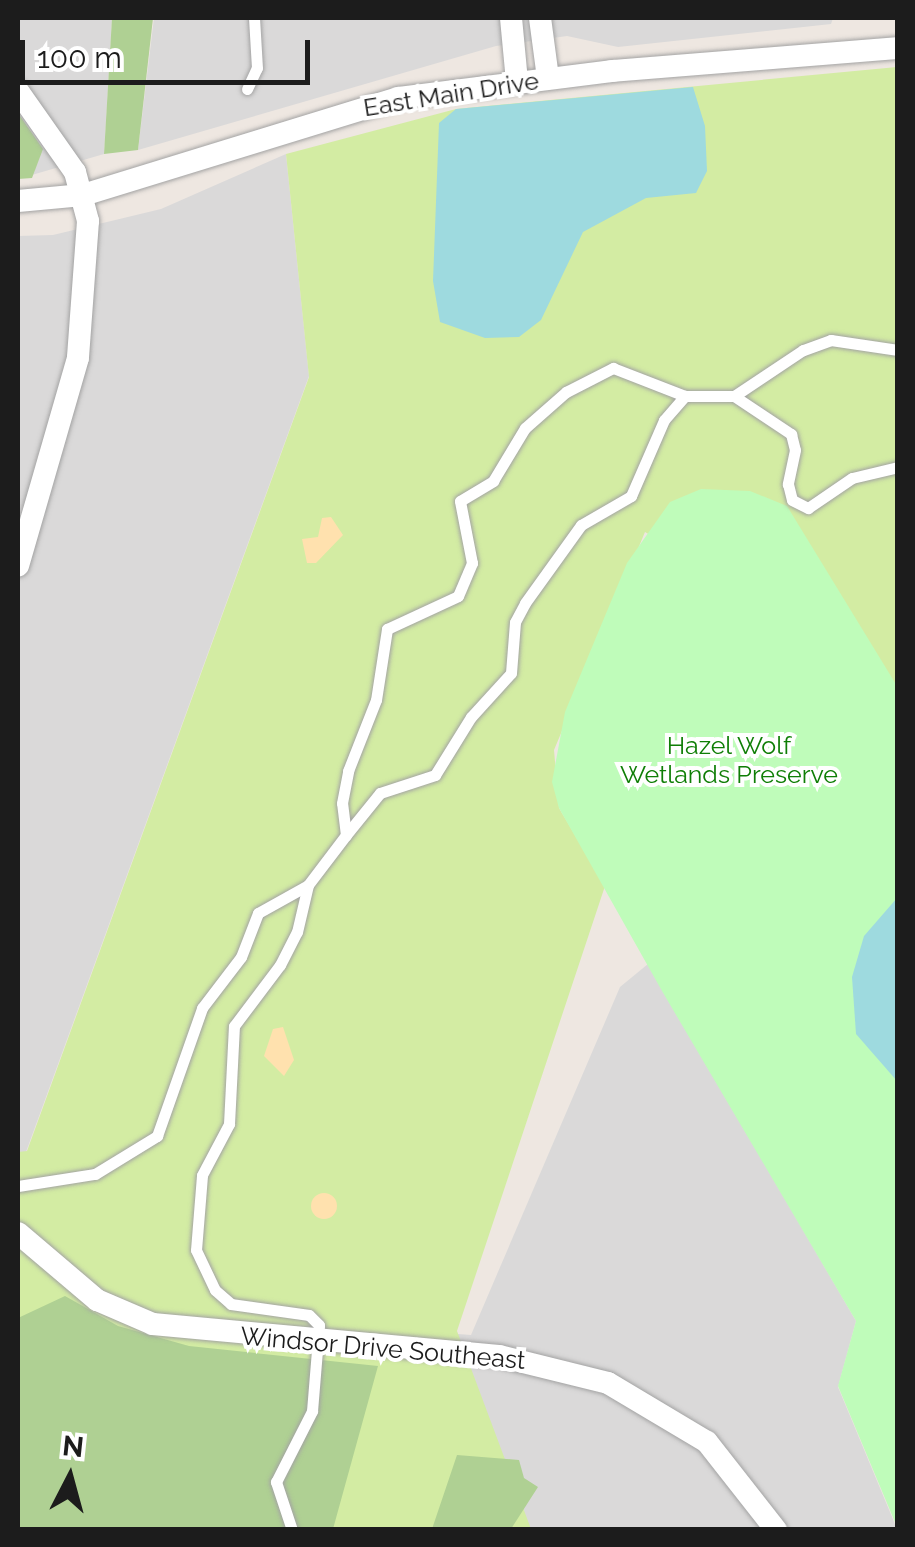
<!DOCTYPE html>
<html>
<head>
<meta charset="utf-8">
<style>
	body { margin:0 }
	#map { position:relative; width:915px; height:1547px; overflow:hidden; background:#eee7e1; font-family:Raleway,sans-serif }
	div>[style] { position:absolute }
	.residential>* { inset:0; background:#dad9d9 }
	.grass>* { inset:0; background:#d3eca3 }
	.forest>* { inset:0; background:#afd093 }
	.sand>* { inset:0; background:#ffe1ae }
	.round { border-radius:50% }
	.park>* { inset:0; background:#bffcba }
	.water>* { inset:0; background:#9edadf }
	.roads { filter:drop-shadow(0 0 2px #a3a3a3) drop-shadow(0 0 2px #a3a3a3) }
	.lane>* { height:11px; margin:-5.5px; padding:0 5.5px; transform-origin:5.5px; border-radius:5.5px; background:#fff }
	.street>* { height:22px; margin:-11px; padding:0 11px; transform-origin:11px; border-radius:11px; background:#fff }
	span { translate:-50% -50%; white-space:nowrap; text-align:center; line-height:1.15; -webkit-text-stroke:8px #fff; paint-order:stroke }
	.street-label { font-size:25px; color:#1c1c1c }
	.park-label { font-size:25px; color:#0f7e06 }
	.frame { position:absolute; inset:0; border:20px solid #1c1c1c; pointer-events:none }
	.north { position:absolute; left:20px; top:1427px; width:100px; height:100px; -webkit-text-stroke:8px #fff; paint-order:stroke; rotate:6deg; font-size:28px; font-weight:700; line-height:40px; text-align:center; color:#1c1c1c }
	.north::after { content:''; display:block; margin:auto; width:35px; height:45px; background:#1c1c1c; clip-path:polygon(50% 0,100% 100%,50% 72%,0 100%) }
	.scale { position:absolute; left:20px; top:40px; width:290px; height:45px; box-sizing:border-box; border:5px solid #1c1c1c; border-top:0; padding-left:12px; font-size:30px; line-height:35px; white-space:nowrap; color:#1c1c1c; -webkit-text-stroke:8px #fff; paint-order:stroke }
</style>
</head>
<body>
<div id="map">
	<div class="residential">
		<i style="clip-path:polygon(18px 18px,112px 18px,104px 154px,18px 179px)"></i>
		<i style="clip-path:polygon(154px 18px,833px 18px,831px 24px,618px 47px,567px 36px,496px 46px,138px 150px)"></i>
		<i style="clip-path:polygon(286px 154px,309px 376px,26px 1152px,18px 1152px,18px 236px,53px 235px,161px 209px)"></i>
		<i style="clip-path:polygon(648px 964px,856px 1321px,838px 1387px,897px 1529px,530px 1529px,18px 1201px,252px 1318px,471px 1335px,620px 987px)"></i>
	</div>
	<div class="grass">
		<i style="clip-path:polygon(897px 67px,897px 686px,645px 532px,554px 750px,559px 808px,605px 886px,457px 1331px,531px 1529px,18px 1529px,18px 1152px,27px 1151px,309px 377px,286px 154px,456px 109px)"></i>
	</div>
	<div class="forest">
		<i style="clip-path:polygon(112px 18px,153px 18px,138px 150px,104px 154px)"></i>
		<i style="clip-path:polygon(18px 113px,43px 149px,32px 178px,18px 179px)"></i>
		<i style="clip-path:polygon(65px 1296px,118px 1326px,189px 1346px,378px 1366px,333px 1529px,18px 1529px,18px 1318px)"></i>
		<i style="clip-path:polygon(457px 1455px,519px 1460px,524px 1478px,538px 1487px,511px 1529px,432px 1529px)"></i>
	</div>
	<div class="sand">
		<i style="clip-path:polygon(331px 517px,343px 535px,316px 563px,307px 563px,302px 539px,318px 537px,322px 518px)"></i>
		<i style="clip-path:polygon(283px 1027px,294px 1060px,284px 1076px,264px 1056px,273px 1029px)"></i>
		<i class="round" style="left:311px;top:1193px;width:26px;height:26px"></i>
	</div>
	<div class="park">
		<i style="clip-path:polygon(701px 489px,750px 491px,787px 506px,897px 686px,897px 1527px,838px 1386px,856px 1321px,662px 991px,559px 808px,552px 782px,565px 712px,627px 563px,670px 502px)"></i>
	</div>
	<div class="water">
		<i style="clip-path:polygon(693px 87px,705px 126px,707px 171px,696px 193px,646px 198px,583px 232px,541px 320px,519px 337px,485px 338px,440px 322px,433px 281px,439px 123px,456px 109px)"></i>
		<i style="clip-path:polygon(897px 898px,897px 1081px,856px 1034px,852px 977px,864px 936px)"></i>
	</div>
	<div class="roads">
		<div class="lane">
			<i style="left:247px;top:89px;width:23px;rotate:-65deg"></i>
			<i style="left:257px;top:68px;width:50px;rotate:-93.4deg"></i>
			<i style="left:898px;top:350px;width:68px;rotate:-171.5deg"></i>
			<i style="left:831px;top:340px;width:30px;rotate:160deg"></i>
			<i style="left:803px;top:350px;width:83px;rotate:146.3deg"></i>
			<i style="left:734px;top:396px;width:69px;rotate:33.7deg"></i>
			<i style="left:791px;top:434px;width:16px;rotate:76deg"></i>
			<i style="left:795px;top:450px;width:35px;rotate:102deg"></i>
			<i style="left:788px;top:484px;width:16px;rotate:76deg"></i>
			<i style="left:792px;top:500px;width:18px;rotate:27deg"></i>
			<i style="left:808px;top:508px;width:53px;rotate:-34.3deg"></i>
			<i style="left:852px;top:478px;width:47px;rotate:-13.4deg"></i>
			<i style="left:346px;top:835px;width:54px;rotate:-51deg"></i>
			<i style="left:380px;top:793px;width:58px;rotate:-18.1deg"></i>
			<i style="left:435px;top:775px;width:68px;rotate:-58.2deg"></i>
			<i style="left:471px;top:717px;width:59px;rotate:-47.7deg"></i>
			<i style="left:511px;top:673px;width:51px;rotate:-85.5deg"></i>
			<i style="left:515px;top:622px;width:21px;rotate:-62deg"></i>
			<i style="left:525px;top:603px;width:96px;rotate:-54.3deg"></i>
			<i style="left:581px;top:525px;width:58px;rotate:-30.1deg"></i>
			<i style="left:631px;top:496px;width:83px;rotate:-66.5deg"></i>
			<i style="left:664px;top:420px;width:32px;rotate:-49deg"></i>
			<i style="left:18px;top:1186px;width:78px;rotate:-8.9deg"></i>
			<i style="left:95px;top:1174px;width:73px;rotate:-31.5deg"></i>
			<i style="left:157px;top:1136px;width:136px;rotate:-70.6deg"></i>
			<i style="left:202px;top:1008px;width:64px;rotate:-52.6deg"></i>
			<i style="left:241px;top:957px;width:47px;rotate:-68.9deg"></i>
			<i style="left:258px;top:913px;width:57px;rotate:-29.2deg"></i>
			<i style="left:308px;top:885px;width:63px;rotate:-52.8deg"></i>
			<i style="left:346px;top:835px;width:32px;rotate:-97deg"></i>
			<i style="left:342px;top:803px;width:33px;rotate:-79deg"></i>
			<i style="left:348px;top:771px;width:76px;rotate:-68.5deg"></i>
			<i style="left:376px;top:700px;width:72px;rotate:-81.2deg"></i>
			<i style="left:387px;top:629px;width:78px;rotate:-24.9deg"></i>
			<i style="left:458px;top:596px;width:36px;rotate:-67deg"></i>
			<i style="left:472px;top:563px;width:63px;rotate:-101deg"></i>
			<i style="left:460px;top:501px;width:39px;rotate:-31deg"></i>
			<i style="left:493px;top:481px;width:62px;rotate:-58.9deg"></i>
			<i style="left:525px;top:428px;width:55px;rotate:-41.3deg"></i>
			<i style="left:566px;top:392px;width:53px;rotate:-27.1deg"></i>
			<i style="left:613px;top:368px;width:77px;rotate:21.3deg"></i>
			<i style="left:685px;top:396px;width:49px"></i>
			<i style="left:292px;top:1530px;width:51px;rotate:-108.4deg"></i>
			<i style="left:276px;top:1482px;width:80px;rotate:-63.1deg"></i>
			<i style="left:312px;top:1411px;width:86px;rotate:-85.3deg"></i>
			<i style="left:319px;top:1325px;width:14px;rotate:-135deg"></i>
			<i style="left:309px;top:1315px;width:79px;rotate:-172deg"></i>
			<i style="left:231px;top:1304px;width:21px;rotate:-139deg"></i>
			<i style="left:215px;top:1290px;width:44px;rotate:-115.4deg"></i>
			<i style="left:196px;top:1250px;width:75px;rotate:-85.4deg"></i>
			<i style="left:202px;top:1175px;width:58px;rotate:-62.1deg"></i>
			<i style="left:229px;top:1124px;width:98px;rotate:-87.1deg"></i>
			<i style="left:234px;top:1026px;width:76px;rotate:-53deg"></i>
			<i style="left:280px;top:965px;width:37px;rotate:-63deg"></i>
			<i style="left:297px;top:932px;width:48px;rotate:-76.8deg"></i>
		</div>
		<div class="street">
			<i style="left:511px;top:18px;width:64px;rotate:84.6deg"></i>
			<i style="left:540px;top:18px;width:61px;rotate:82.4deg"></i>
			<i style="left:18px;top:91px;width:99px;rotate:54.9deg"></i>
			<i style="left:75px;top:172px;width:51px;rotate:75.1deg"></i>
			<i style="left:88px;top:221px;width:137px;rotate:94.2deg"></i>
			<i style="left:78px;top:358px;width:216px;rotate:106.1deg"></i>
			<i style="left:18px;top:201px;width:65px;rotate:-5.3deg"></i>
			<i style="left:83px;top:195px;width:330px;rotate:-17.1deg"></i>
			<i style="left:398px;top:98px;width:216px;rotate:-7.2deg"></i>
			<i style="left:612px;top:71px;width:287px;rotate:-4.6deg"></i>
			<i style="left:18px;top:1233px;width:104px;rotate:40.3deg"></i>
			<i style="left:97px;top:1300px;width:61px;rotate:23.2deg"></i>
			<i style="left:153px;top:1324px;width:347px;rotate:5.3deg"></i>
			<i style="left:499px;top:1356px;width:112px;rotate:13.9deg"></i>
			<i style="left:608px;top:1383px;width:115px;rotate:30.8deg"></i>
			<i style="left:707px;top:1442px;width:112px;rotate:51.9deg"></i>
		</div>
	</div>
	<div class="street-label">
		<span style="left:451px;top:94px;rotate:-9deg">East Main Drive</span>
		<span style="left:383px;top:1348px;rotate:5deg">Windsor Drive Southeast</span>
	</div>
	<div class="park-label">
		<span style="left:729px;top:760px">Hazel Wolf<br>Wetlands Preserve</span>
	</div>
	<div class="frame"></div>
	<div class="north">N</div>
	<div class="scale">100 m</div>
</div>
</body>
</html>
